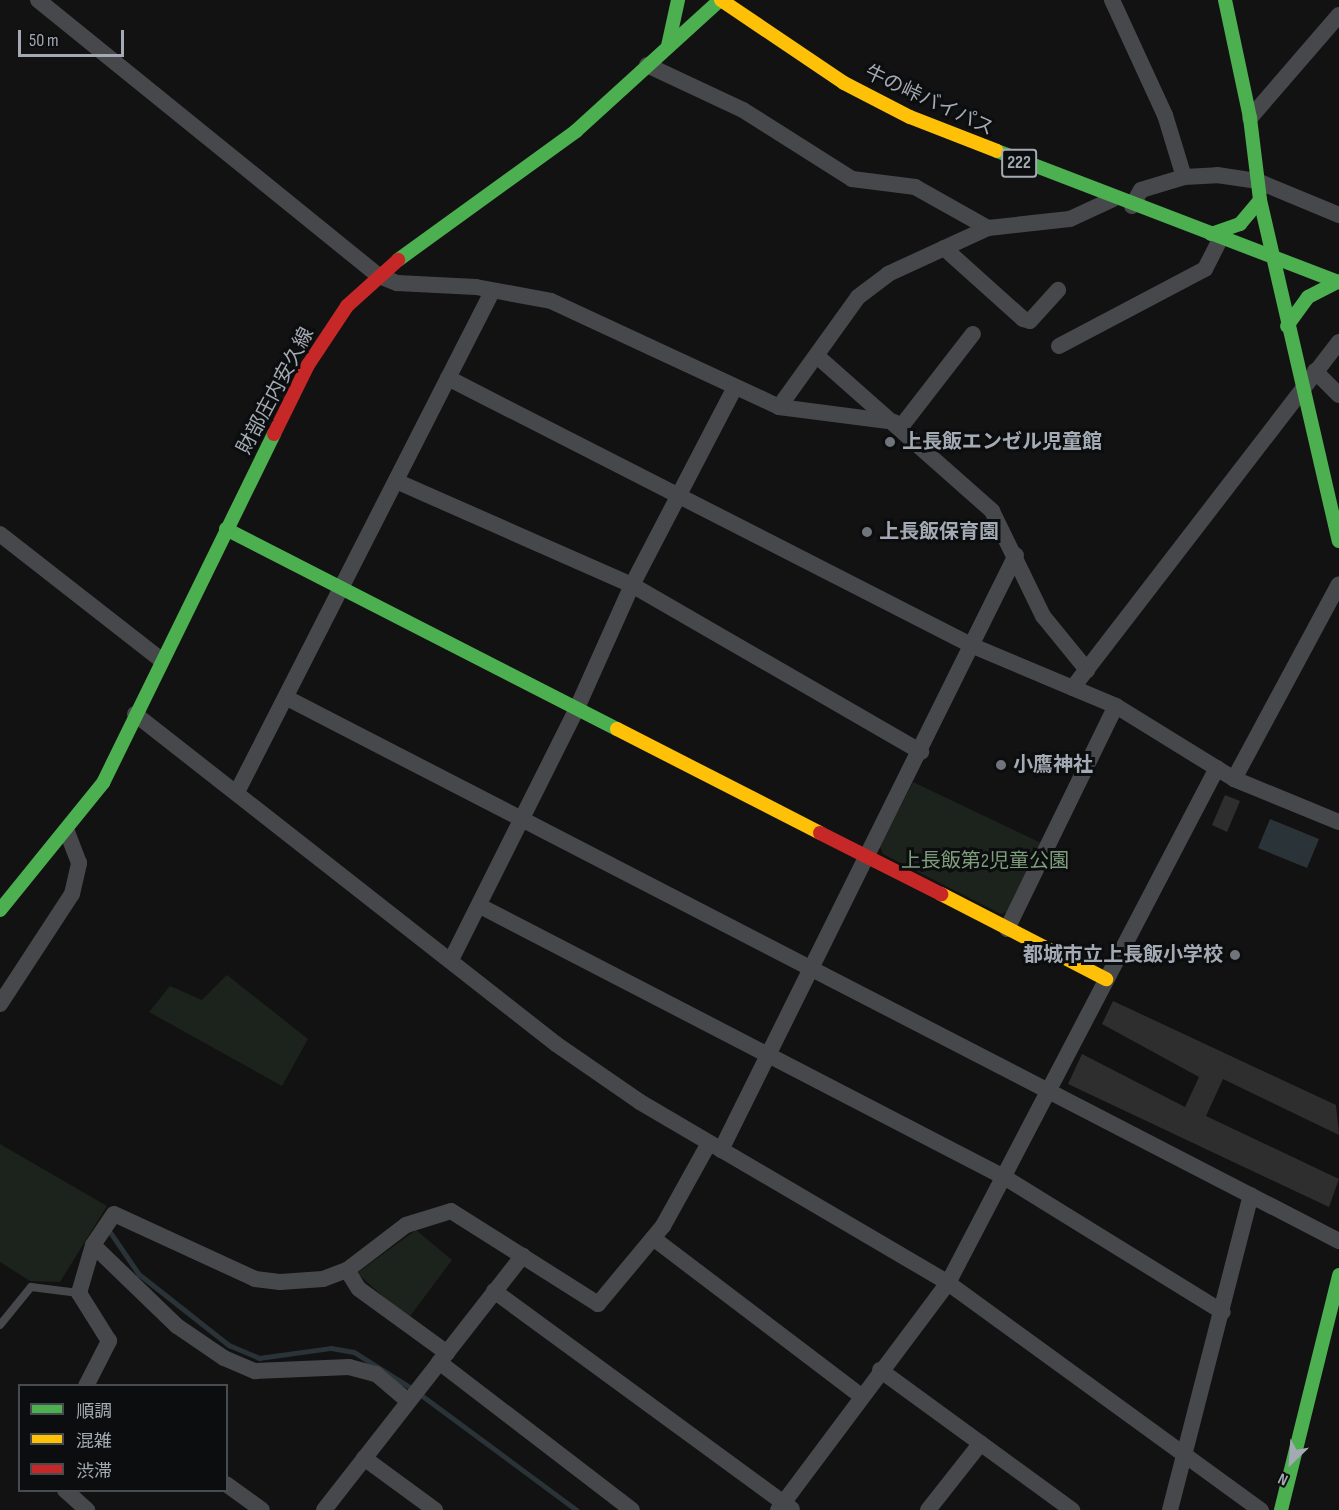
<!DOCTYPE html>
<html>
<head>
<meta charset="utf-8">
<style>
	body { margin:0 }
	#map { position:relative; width:1339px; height:1510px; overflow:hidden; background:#121212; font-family:"Sofia Sans Condensed","Noto Sans JP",sans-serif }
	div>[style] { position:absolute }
	.green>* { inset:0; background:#1c221c }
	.water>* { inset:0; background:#2a3337 }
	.stream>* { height:4.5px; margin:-2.25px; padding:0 2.25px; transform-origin:2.25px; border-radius:2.25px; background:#2a3337 }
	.building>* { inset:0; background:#2e2e2f }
	.lane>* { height:8px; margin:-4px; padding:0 4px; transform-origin:4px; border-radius:4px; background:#47484b }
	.street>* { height:16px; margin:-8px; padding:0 8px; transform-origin:8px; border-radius:8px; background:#47484b }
	.fast>* { height:14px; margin:-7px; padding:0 7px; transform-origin:7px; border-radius:7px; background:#4caf50 }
	.slow>* { height:14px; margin:-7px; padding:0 7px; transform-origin:7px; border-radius:7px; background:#ffc107 }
	.jam>* { height:14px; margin:-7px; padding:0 7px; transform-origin:7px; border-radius:7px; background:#c62828 }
	.dots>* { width:16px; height:16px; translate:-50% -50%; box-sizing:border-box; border:3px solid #0c0d0e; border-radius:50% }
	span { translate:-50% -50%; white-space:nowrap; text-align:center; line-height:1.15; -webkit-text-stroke:6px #0c0d0e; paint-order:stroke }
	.shield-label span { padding:2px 4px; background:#0c0d0e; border:2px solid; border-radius:4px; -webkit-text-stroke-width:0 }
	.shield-label { font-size:18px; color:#a3aab3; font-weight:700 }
	.street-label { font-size:20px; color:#a3aab3 }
	.poi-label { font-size:20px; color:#a3aab3; font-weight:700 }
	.left { translate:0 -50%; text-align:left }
	.right { translate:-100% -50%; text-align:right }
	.park-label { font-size:20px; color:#7e9d7b }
	.legend { position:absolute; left:18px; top:1384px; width:210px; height:108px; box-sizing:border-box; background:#0c0d0e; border:2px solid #484c50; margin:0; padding:8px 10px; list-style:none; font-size:18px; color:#a3aab3 }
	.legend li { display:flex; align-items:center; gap:12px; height:30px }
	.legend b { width:30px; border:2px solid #484c50 }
	.north { position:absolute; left:1261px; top:1432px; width:60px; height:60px; -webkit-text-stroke:4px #0c0d0e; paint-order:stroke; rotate:205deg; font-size:16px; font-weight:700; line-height:24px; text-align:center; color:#a3aab3 }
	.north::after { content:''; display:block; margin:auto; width:21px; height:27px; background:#a3aab3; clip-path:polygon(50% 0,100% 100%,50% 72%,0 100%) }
	.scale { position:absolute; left:18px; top:30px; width:106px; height:27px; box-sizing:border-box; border:3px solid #a3aab3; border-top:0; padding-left:8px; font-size:18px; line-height:21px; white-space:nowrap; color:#a3aab3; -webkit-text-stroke:4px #0c0d0e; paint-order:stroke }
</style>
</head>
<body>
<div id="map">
	<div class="green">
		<i style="clip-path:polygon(913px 782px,1043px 844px,1010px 911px,1001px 914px,883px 854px,880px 847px)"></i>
		<i style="clip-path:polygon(227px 975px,308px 1039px,282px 1086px,149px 1012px,170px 986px,202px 1000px)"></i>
		<i style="clip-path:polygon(0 1144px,107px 1206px,60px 1282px,30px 1281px,0 1262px)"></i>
		<i style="clip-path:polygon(416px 1230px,452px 1260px,408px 1319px,357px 1273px)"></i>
	</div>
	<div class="water">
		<i style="clip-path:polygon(1270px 819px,1319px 839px,1307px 868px,1258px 848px)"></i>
	</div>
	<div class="stream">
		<i style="left:111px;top:1233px;width:50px;rotate:55.7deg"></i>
		<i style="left:139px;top:1274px;width:115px;rotate:38.3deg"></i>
		<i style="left:229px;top:1345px;width:33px;rotate:23deg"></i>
		<i style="left:259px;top:1358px;width:73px;rotate:-7.9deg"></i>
		<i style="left:331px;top:1348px;width:23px;rotate:10deg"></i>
		<i style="left:354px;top:1352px;width:70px;rotate:32.1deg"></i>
		<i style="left:420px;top:1394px;width:195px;rotate:36.5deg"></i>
	</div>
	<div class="building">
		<i style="clip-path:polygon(1225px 795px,1240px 801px,1227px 832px,1212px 825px)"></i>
		<i style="clip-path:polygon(1113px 1001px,1336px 1105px,1339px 1135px,1223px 1079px,1206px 1116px,1339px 1179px,1329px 1207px,1068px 1084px,1082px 1054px,1185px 1107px,1199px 1077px,1102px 1024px)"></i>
	</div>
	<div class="lane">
		<i style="left:0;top:1325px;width:49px;rotate:-50.8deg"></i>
		<i style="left:31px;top:1287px;width:48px;rotate:7.1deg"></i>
	</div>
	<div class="street">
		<i style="left:38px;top:0;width:437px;rotate:39deg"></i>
		<i style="left:377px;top:275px;width:22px;rotate:22deg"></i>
		<i style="left:397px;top:283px;width:79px;rotate:2.9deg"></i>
		<i style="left:476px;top:287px;width:76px;rotate:10.6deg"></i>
		<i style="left:551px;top:301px;width:251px;rotate:24.9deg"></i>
		<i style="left:779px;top:407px;width:116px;rotate:7.4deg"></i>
		<i style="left:1112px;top:0;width:127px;rotate:65.3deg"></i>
		<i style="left:1165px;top:115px;width:65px;rotate:73deg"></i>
		<i style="left:647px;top:65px;width:106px;rotate:25.1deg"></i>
		<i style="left:743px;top:110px;width:129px;rotate:32.3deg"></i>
		<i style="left:852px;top:179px;width:64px;rotate:7.2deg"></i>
		<i style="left:915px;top:187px;width:84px;rotate:29.3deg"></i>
		<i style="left:1250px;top:118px;width:136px;rotate:-49.2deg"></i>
		<i style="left:1132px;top:206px;width:18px;rotate:-61deg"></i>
		<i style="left:1141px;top:190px;width:45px;rotate:-16.8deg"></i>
		<i style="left:1184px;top:177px;width:33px;rotate:-3deg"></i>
		<i style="left:1217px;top:175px;width:40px;rotate:8.5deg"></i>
		<i style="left:1257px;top:181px;width:89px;rotate:22.5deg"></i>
		<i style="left:944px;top:248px;width:106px;rotate:41.9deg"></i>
		<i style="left:1023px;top:319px;width:7px;rotate:16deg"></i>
		<i style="left:1030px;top:321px;width:42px;rotate:-47.9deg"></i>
		<i style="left:1339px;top:342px;width:436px;rotate:127.6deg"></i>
		<i style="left:1073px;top:688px;width:47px;rotate:22.7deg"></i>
		<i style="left:1116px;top:706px;width:139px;rotate:31.7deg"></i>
		<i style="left:1234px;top:779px;width:113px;rotate:22.3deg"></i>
		<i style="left:1059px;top:346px;width:165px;rotate:-27.8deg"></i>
		<i style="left:1205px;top:269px;width:36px;rotate:-63deg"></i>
		<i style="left:817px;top:356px;width:234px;rotate:41.5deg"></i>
		<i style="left:992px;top:511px;width:117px;rotate:64.1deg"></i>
		<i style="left:1043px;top:616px;width:70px;rotate:50.8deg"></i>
		<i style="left:1315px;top:371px;width:34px;rotate:45deg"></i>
		<i style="left:448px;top:378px;width:589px;rotate:27.04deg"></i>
		<i style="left:973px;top:646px;width:108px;rotate:22.8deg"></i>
		<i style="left:779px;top:407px;width:135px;rotate:-54.3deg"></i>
		<i style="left:858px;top:297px;width:38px;rotate:-37deg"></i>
		<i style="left:888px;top:274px;width:110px;rotate:-24.7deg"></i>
		<i style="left:988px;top:228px;width:82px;rotate:-6.3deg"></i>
		<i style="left:1070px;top:219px;width:47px;rotate:-24.9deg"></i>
		<i style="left:900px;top:428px;width:119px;rotate:-52.2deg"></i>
		<i style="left:396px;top:481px;width:258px;rotate:23.8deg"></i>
		<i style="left:632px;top:585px;width:334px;rotate:30deg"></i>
		<i style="left:0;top:534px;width:204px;rotate:38deg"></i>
		<i style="left:287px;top:698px;width:1184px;rotate:27.3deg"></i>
		<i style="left:135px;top:714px;width:535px;rotate:38.09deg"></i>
		<i style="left:556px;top:1044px;width:102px;rotate:34.6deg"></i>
		<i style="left:640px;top:1102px;width:357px;rotate:30.4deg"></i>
		<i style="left:948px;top:1283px;width:387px;rotate:36deg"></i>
		<i style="left:1234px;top:779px;width:221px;rotate:-61.7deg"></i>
		<i style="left:237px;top:792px;width:561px;rotate:-62.98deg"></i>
		<i style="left:480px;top:906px;width:590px;rotate:27.35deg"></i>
		<i style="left:1004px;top:1177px;width:257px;rotate:31.7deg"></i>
		<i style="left:1007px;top:929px;width:248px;rotate:-64deg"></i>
		<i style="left:452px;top:958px;width:280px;rotate:-63.4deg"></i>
		<i style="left:577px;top:708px;width:135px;rotate:-65.9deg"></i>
		<i style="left:632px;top:585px;width:221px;rotate:-62.5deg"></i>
		<i style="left:0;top:1004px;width:131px;rotate:-56.8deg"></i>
		<i style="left:72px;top:894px;width:32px;rotate:-77deg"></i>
		<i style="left:79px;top:863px;width:33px;rotate:-111deg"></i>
		<i style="left:721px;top:1150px;width:664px;rotate:-63.63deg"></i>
		<i style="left:653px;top:1238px;width:261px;rotate:37.2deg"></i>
		<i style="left:93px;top:1245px;width:117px;rotate:44deg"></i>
		<i style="left:177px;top:1326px;width:57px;rotate:34.2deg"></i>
		<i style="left:224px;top:1358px;width:34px;rotate:23deg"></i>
		<i style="left:255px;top:1371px;width:94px;rotate:-2.4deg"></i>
		<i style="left:349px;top:1367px;width:28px;rotate:15deg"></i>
		<i style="left:376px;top:1374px;width:42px;rotate:40.2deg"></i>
		<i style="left:347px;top:1270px;width:22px;rotate:58deg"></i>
		<i style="left:359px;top:1289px;width:109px;rotate:36deg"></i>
		<i style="left:494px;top:1291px;width:369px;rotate:36.2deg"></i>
		<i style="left:439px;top:1362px;width:243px;rotate:37.5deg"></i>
		<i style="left:880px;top:1370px;width:238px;rotate:36.1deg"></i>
		<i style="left:86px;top:1386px;width:51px;rotate:-62.9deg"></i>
		<i style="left:109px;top:1341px;width:57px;rotate:-122deg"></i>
		<i style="left:79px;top:1293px;width:50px;rotate:-73.7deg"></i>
		<i style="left:93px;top:1245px;width:37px;rotate:-56deg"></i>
		<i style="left:114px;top:1214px;width:155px;rotate:24.7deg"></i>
		<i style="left:255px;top:1279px;width:25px;rotate:7deg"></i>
		<i style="left:280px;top:1282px;width:43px;rotate:-4deg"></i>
		<i style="left:323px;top:1279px;width:26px;rotate:-21deg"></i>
		<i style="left:347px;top:1270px;width:74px;rotate:-37.3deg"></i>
		<i style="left:406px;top:1225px;width:47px;rotate:-17.3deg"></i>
		<i style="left:451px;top:1211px;width:174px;rotate:32.3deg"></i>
		<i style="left:598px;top:1304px;width:102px;rotate:-50.2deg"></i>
		<i style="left:663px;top:1226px;width:95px;rotate:-61deg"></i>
		<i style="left:364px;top:1458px;width:88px;rotate:36.2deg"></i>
		<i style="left:226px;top:1484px;width:44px;rotate:35.8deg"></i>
		<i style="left:65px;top:1490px;width:30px;rotate:42deg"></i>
		<i style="left:324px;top:1510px;width:323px;rotate:-52deg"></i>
		<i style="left:778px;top:1510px;width:284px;rotate:-53.2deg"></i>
		<i style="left:948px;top:1283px;width:581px;rotate:-62.42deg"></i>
		<i style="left:928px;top:1510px;width:85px;rotate:-51.7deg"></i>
		<i style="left:1170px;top:1510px;width:325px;rotate:-75.6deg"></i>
	</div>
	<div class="fast">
		<i style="left:1225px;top:0;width:121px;rotate:78deg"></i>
		<i style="left:1250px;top:118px;width:83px;rotate:83deg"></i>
		<i style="left:1260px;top:200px;width:350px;rotate:77deg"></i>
		<i style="left:668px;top:46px;width:47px;rotate:-77.7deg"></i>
		<i style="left:997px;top:151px;width:366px;rotate:21deg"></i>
		<i style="left:1211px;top:234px;width:31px;rotate:-19deg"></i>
		<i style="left:1240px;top:224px;width:31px;rotate:-50deg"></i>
		<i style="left:398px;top:260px;width:220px;rotate:-35.9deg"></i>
		<i style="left:576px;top:131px;width:195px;rotate:-42.3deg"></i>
		<i style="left:1287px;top:326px;width:36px;rotate:-54deg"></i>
		<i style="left:1308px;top:297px;width:34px;rotate:-27deg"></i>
		<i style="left:226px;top:529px;width:439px;rotate:27.1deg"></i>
		<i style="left:0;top:910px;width:164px;rotate:-51deg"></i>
		<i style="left:103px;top:783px;width:389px;rotate:-63.9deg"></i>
		<i style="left:1281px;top:1510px;width:242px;rotate:-76.1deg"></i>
	</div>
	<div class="slow">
		<i style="left:721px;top:0;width:148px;rotate:34deg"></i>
		<i style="left:844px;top:83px;width:74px;rotate:27.3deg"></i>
		<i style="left:910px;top:117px;width:93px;rotate:21.3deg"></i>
		<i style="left:617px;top:729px;width:228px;rotate:27.1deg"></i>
		<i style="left:941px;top:894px;width:186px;rotate:27.3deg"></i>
	</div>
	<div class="jam">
		<i style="left:274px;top:434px;width:77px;rotate:-63.8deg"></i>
		<i style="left:308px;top:365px;width:71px;rotate:-56.5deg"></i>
		<i style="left:347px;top:306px;width:69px;rotate:-42deg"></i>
		<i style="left:820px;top:833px;width:136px;rotate:26.8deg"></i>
	</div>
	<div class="dots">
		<i style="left:890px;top:442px;background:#70757b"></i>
		<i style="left:867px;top:532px;background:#70757b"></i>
		<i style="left:1001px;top:765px;background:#70757b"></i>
		<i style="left:1235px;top:955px;background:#70757b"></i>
	</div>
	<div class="shield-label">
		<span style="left:1019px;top:163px">222</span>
	</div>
	<div class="street-label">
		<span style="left:929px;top:101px;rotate:25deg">牛の峠バイパス</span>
		<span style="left:276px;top:391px;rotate:-62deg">財部庄内安久線</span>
	</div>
	<div class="poi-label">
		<span class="left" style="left:902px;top:442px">上長飯エンゼル児童館</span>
		<span class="left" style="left:879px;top:532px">上長飯保育園</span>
		<span class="left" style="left:1013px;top:765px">小鷹神社</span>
		<span class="right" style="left:1223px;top:955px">都城市立上長飯小学校</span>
	</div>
	<div class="park-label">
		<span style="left:985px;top:861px">上長飯第2児童公園</span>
	</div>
	<ul class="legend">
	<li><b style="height:8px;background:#4caf50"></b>順調</li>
	<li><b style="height:8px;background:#ffc107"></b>混雑</li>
	<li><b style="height:8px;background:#c62828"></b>渋滞</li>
	</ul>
	<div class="north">N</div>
	<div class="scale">50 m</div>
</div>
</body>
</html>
